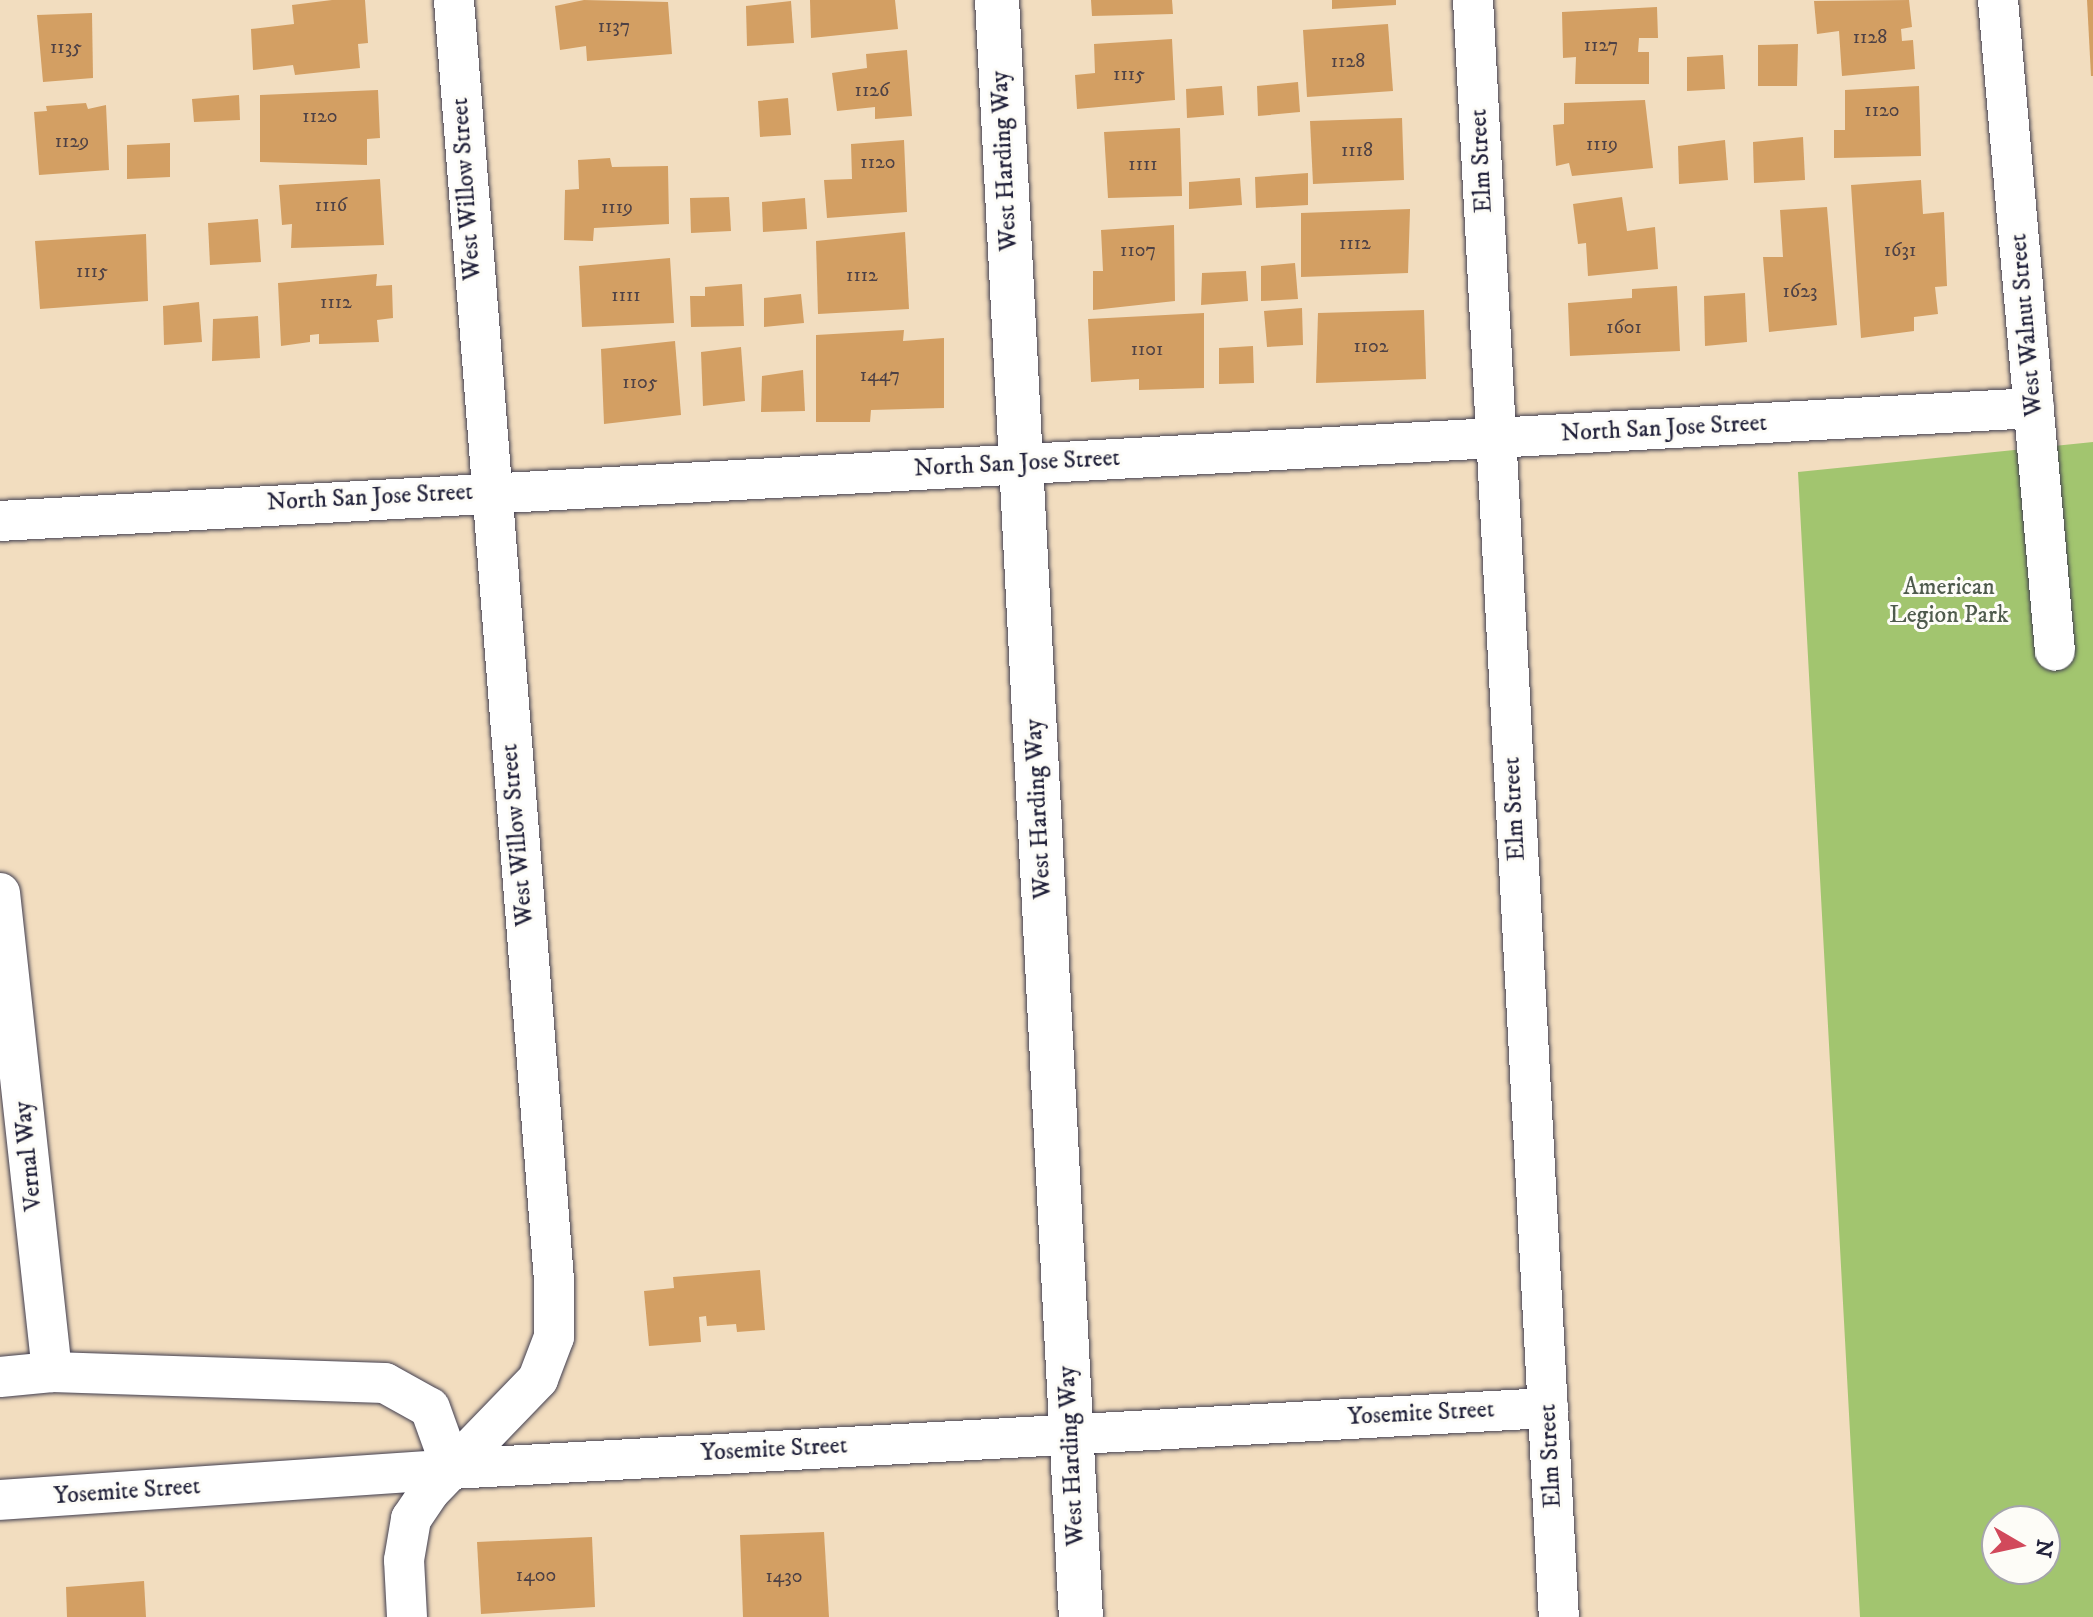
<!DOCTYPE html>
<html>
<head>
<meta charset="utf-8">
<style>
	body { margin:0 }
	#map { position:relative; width:2093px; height:1617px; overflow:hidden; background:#f2ddbf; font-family:"IM FELL DW Pica",serif }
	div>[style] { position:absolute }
	.green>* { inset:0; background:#a2c56f }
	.building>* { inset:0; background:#d39f63 }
	.roads { filter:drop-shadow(0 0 2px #413e4f) drop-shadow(0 0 2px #413e4f) }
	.minor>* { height:40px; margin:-20px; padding:0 20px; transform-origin:20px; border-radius:20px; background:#fff }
	.tertiary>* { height:44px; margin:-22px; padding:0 22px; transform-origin:22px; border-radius:22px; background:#fff }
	span { translate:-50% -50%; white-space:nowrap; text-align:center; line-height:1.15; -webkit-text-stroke:6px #fdfcf7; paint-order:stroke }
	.number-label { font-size:20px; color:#4e4145 }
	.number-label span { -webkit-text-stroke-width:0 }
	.street-label { font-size:24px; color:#22223b }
	.park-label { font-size:24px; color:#4f5b4d }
	.north { position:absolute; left:1981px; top:1505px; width:80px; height:80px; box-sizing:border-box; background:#fdfcf7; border:2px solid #a5a5ac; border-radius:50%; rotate:99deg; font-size:22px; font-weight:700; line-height:32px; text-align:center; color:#22223b }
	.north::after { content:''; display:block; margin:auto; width:28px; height:36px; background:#d1495b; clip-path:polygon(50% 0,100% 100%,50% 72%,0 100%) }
</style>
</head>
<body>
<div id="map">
	<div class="green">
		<i style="clip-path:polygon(evenodd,2093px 442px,2093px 1617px,1860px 1617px,1798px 472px,2093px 442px,1997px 1521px,2045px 1521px,2045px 1569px,1997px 1569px,1997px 1521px)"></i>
	</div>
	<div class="building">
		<i style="clip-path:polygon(332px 0,365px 0,368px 43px,358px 44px,360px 68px,295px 75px,293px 65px,253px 70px,251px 29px,294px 24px,292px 5px)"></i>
		<i style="clip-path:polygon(584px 0,668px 2px,672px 54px,587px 61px,586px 46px,560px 50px,555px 6px)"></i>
		<i style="clip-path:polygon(810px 0,895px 0,898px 29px,811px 38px)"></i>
		<i style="clip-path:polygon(1091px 0,1172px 0,1173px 14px,1092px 16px)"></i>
		<i style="clip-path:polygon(1332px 0,1396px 0,1396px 5px,1332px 9px)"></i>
		<i style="clip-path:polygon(1909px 0,1912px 27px,1901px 29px,1902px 41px,1913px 40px,1915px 69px,1842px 76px,1839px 31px,1817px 34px,1814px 1px)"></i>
		<i style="clip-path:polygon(2087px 0,2093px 0,2093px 76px,2091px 76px)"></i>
		<i style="clip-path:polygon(791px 1px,794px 43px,747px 46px,746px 6px)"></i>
		<i style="clip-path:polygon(1657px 7px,1658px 38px,1639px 38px,1638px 52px,1649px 52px,1649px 84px,1575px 84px,1576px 57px,1563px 58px,1562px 12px)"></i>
		<i style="clip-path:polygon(92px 13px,93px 78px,43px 82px,37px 15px)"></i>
		<i style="clip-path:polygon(1388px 24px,1393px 91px,1307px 97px,1303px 30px)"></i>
		<i style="clip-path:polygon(1172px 39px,1175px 100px,1077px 109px,1075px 75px,1095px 73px,1094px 44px)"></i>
		<i style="clip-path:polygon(1798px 44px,1797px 86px,1758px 86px,1758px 45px)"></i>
		<i style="clip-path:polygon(907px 50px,912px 116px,875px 119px,875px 107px,837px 111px,832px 73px,867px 68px,866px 54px)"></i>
		<i style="clip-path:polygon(1723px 55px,1725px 89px,1687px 91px,1687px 57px)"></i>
		<i style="clip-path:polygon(1298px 82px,1300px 112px,1258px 116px,1257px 86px)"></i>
		<i style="clip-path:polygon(1222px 86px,1224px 115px,1187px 118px,1186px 89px)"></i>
		<i style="clip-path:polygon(1919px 86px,1921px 156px,1834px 158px,1834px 130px,1845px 130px,1845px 90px)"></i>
		<i style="clip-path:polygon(378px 90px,380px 138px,367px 139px,367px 165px,260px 162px,260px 95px)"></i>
		<i style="clip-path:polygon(239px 95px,240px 120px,194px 122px,192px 99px)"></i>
		<i style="clip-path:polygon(788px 98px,791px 135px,760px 137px,758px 101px)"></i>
		<i style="clip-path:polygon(1645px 100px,1653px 168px,1572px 176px,1569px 163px,1556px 166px,1553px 125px,1564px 124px,1564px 103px)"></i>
		<i style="clip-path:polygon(86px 103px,88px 109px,106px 105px,109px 170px,39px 175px,34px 112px,47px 111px,46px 106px)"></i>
		<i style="clip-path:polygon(1402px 118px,1404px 180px,1313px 184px,1310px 121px)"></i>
		<i style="clip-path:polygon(1180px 128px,1182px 196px,1108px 198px,1104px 132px)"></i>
		<i style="clip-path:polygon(1803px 137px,1805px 180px,1754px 183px,1753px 142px)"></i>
		<i style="clip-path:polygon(904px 140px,907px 212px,827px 218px,824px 180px,852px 179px,851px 144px)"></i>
		<i style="clip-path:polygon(1725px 140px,1728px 180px,1679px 184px,1678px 146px)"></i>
		<i style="clip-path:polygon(170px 143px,170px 177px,127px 179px,127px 145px)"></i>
		<i style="clip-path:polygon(610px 158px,612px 167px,668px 166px,669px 224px,594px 228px,593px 241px,564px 240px,565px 190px,579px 189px,578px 160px)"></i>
		<i style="clip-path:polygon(1308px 173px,1308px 205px,1256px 208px,1255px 177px)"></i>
		<i style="clip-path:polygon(1240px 178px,1242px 205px,1189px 209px,1189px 182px)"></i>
		<i style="clip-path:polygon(380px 179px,384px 245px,291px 248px,292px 224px,282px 225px,279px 185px)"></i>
		<i style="clip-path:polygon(1921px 180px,1923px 214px,1944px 212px,1947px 286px,1935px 287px,1938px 314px,1914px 317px,1914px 331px,1861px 338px,1851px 185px)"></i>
		<i style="clip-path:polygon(729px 197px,731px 231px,691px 233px,690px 198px)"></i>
		<i style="clip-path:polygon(1622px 197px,1627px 231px,1655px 227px,1658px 269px,1588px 276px,1586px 243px,1578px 244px,1573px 204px)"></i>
		<i style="clip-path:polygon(805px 198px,807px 229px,763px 232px,762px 202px)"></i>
		<i style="clip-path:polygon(1827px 207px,1837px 325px,1769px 332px,1763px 257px,1783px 257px,1780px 210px)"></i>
		<i style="clip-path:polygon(1410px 209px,1408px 273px,1301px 277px,1301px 213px)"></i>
		<i style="clip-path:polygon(258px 219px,261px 262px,210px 265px,208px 223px)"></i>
		<i style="clip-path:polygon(1174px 225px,1175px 301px,1093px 310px,1093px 271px,1103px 271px,1101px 230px)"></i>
		<i style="clip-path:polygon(905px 232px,909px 309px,818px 314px,816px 241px)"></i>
		<i style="clip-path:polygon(146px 234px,148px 301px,40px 309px,35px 241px)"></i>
		<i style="clip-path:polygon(670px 258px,674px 323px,582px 327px,579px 266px)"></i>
		<i style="clip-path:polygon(1295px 263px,1298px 299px,1261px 301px,1261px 266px)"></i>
		<i style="clip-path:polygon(1246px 271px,1248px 301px,1201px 305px,1202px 273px)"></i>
		<i style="clip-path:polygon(377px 274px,376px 286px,392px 285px,393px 318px,377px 320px,379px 342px,319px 344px,319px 334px,310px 335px,310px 342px,281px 346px,278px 283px)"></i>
		<i style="clip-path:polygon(742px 284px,744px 326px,691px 327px,690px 296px,705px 296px,705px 287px)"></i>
		<i style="clip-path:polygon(1677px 286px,1680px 351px,1570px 356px,1568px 303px,1632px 298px,1632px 289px)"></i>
		<i style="clip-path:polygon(1745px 293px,1747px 342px,1705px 346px,1704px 296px)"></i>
		<i style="clip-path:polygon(801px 294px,804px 323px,764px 327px,764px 298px)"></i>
		<i style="clip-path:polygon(199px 302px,202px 342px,164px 345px,163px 306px)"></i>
		<i style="clip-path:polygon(1302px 308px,1303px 345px,1267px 347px,1264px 311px)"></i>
		<i style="clip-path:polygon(1424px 310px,1426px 379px,1316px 383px,1318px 313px)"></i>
		<i style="clip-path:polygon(1204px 313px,1204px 388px,1139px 390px,1139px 379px,1091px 382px,1088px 319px)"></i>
		<i style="clip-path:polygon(258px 316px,260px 358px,212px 361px,213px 319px)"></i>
		<i style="clip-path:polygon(904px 330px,903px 341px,944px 338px,944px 408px,871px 410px,870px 422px,816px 422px,816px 335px)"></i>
		<i style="clip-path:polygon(675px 341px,681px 415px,604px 424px,601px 349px)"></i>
		<i style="clip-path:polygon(1253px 346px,1254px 383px,1219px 384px,1219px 348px)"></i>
		<i style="clip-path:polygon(741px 347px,745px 401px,703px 406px,701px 352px)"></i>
		<i style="clip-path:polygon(803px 370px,805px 411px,761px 412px,762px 376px)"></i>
		<i style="clip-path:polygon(760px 1270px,765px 1330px,737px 1332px,736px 1324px,707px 1326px,706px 1316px,699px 1317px,701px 1342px,649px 1346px,644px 1291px,674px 1288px,673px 1277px)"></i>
		<i style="clip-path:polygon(824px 1532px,829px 1617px,743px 1617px,740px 1535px)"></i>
		<i style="clip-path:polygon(592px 1537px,595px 1607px,481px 1614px,477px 1542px)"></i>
		<i style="clip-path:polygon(144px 1581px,146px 1617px,67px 1617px,66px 1587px)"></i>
	</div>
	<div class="roads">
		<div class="minor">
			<i style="left:1473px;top:0;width:1619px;rotate:86.96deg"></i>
			<i style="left:1998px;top:0;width:653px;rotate:85deg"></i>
			<i style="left:0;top:521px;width:2037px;rotate:-3.18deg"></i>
			<i style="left:0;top:893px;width:482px;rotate:83.8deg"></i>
			<i style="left:52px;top:1372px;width:52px;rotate:174.5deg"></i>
			<i style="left:52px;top:1372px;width:333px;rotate:1.9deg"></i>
			<i style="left:385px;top:1383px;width:51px;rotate:29.1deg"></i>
			<i style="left:430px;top:1408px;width:65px;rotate:70.2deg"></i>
			<i style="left:0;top:1500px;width:453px;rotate:-3.9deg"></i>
			<i style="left:452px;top:1469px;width:1098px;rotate:-3.19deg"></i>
			<i style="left:407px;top:1617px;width:57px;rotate:-93deg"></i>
			<i style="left:404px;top:1560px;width:42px;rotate:-80.3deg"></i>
			<i style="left:411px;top:1519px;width:32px;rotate:-56deg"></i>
			<i style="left:429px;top:1492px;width:157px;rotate:-46deg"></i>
			<i style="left:538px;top:1379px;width:45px;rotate:-69.1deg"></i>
			<i style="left:554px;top:1337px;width:57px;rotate:-90deg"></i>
			<i style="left:554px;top:1280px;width:1284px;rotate:-94.47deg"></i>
		</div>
		<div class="tertiary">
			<i style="left:997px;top:0;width:1619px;rotate:87.03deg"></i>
		</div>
	</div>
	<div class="number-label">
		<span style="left:614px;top:26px">1137</span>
		<span style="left:1870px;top:37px">1128</span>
		<span style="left:1601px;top:45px">1127</span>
		<span style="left:66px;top:47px">1135</span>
		<span style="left:1348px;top:61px">1128</span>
		<span style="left:1129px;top:74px">1115</span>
		<span style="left:872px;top:90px">1126</span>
		<span style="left:1882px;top:110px">1120</span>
		<span style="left:320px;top:116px">1120</span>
		<span style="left:72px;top:141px">1129</span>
		<span style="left:1602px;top:144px">1119</span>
		<span style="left:1357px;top:150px">1118</span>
		<span style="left:878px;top:162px">1120</span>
		<span style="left:1143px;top:164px">1111</span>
		<span style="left:331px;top:205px">1116</span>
		<span style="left:617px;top:207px">1119</span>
		<span style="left:1355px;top:243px">1112</span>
		<span style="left:1138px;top:250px">1107</span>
		<span style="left:1900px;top:250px">1631</span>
		<span style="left:92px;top:271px">1115</span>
		<span style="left:862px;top:275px">1112</span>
		<span style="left:1800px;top:291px">1623</span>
		<span style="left:626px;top:295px">1111</span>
		<span style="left:336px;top:302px">1112</span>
		<span style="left:1624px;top:327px">1601</span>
		<span style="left:1371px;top:346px">1102</span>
		<span style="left:1147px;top:349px">1101</span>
		<span style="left:880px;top:375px">1447</span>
		<span style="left:640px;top:382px">1105</span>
		<span style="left:536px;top:1575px">1400</span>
		<span style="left:784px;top:1576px">1430</span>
	</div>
	<div class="street-label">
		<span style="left:1005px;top:161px;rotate:-93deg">West Harding Way</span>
		<span style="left:1482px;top:161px;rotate:-93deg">Elm Street</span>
		<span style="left:467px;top:189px;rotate:-94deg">West Willow Street</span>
		<span style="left:2027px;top:325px;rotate:-95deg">West Walnut Street</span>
		<span style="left:1664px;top:429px;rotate:-3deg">North San Jose Street</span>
		<span style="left:1017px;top:464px;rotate:-3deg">North San Jose Street</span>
		<span style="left:370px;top:498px;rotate:-3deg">North San Jose Street</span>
		<span style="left:1039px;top:809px;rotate:-93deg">West Harding Way</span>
		<span style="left:1515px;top:809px;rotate:-93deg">Elm Street</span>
		<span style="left:518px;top:835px;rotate:-95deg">West Willow Street</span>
		<span style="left:29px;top:1156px;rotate:-96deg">Vernal Way</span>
		<span style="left:1421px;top:1414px;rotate:-3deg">Yosemite Street</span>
		<span style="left:774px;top:1450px;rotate:-3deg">Yosemite Street</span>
		<span style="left:1072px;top:1456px;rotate:-93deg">West Harding Way</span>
		<span style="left:1551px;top:1456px;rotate:-93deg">Elm Street</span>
		<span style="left:127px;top:1492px;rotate:-4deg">Yosemite Street</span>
	</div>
	<div class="park-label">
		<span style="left:1949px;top:602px">American<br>Legion Park</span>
	</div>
	<div class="north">N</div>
</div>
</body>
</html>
